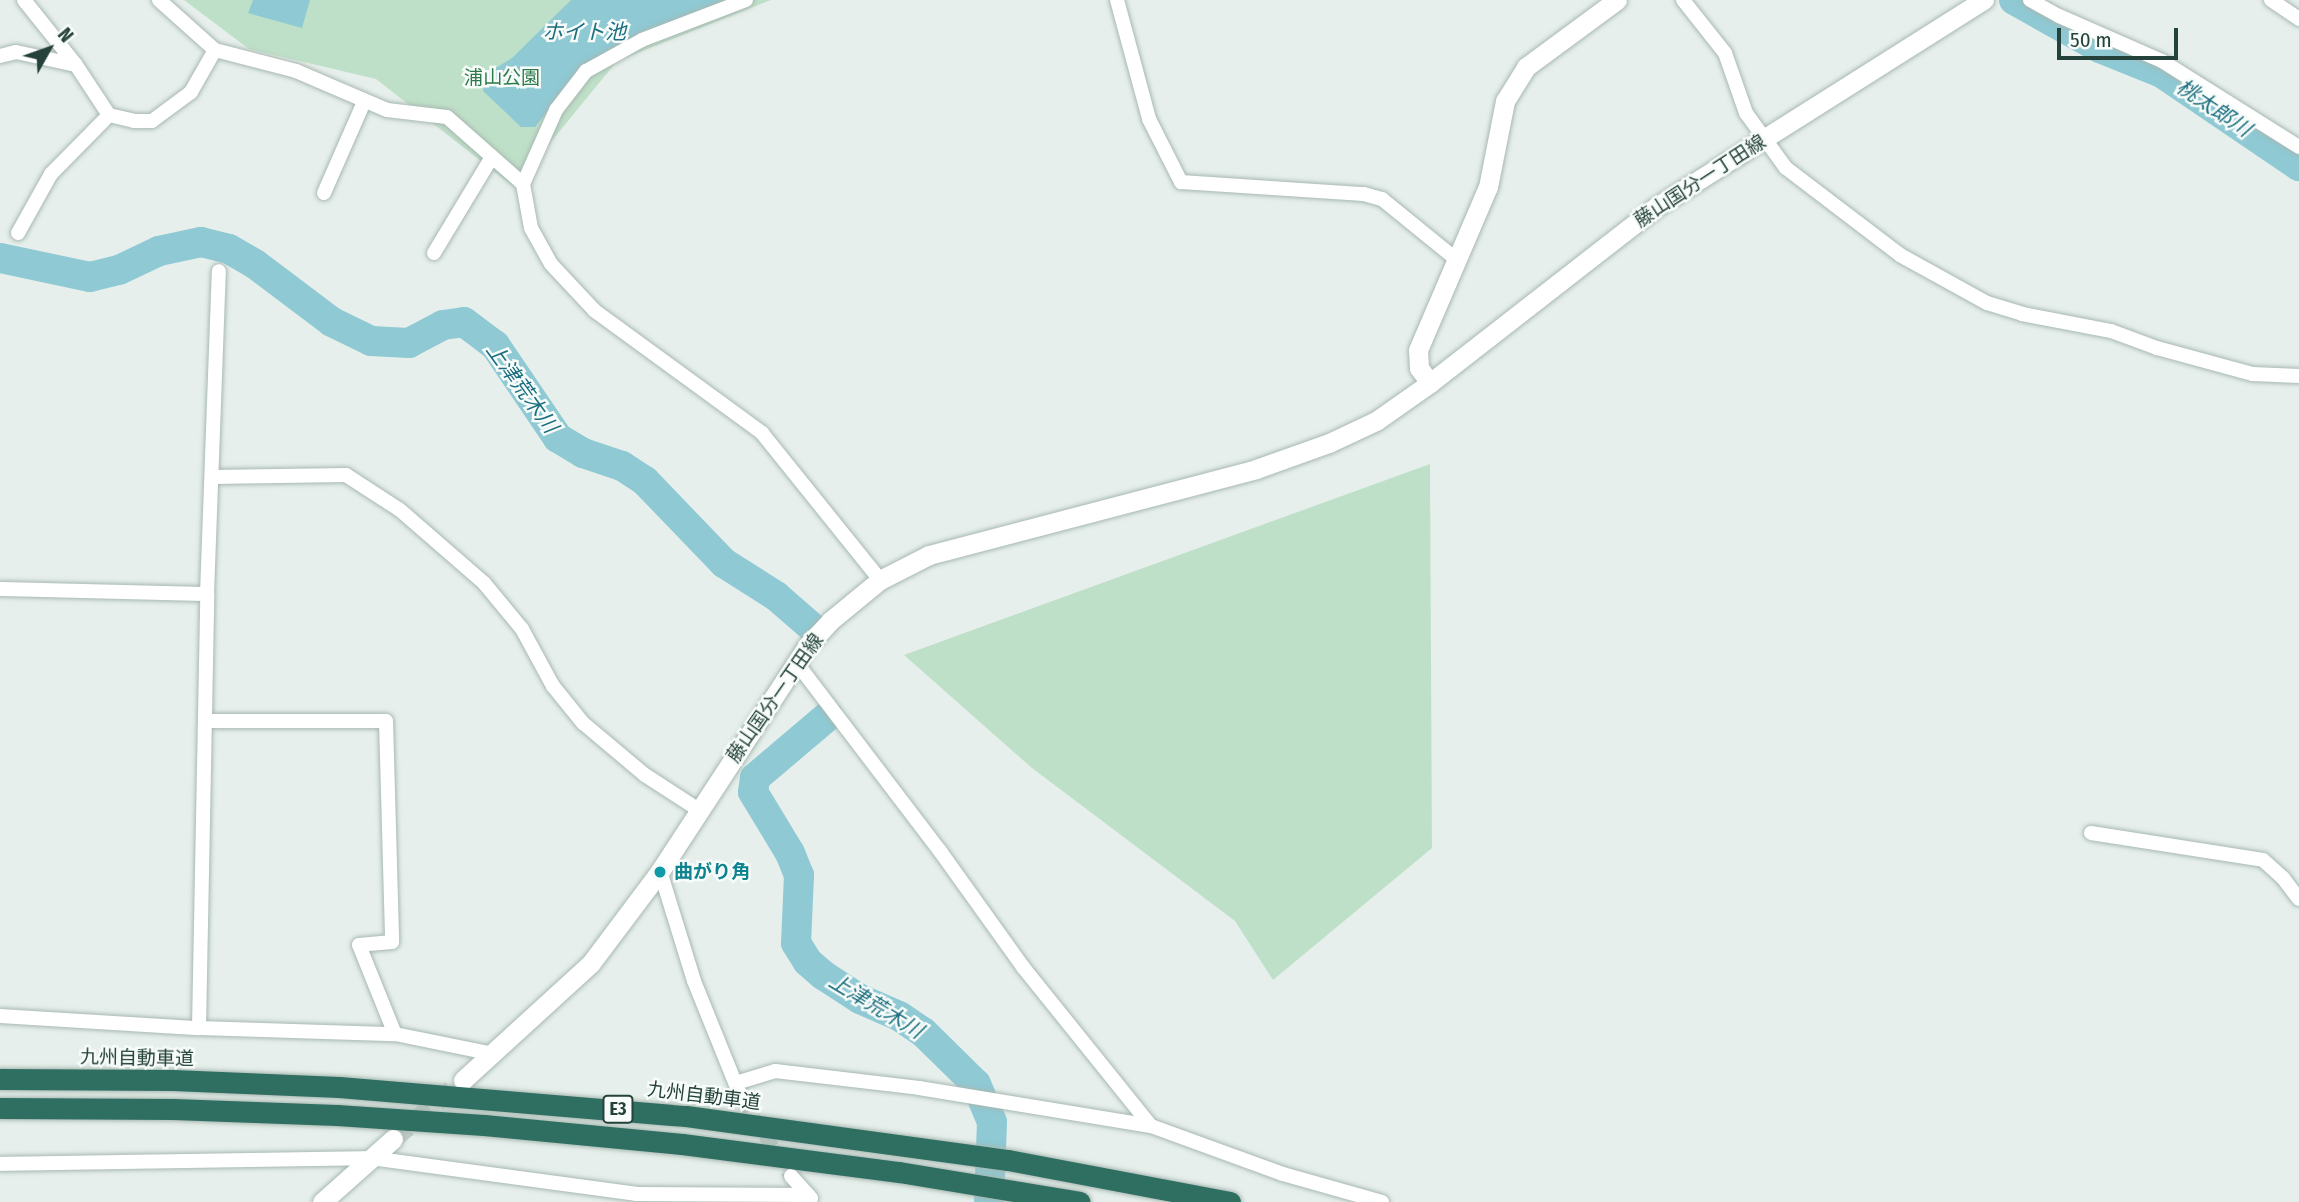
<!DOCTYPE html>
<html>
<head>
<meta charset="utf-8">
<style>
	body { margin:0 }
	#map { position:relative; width:2299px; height:1202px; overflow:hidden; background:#e6efeb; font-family:"Fira Sans Condensed","Noto Sans JP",sans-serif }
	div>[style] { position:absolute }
	.green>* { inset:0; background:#bfe0c8 }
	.water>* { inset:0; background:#8ec9d4 }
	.river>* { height:30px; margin:-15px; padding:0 15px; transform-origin:15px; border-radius:15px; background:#8ec9d4 }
	.street-tunnel>* { height:14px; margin-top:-7px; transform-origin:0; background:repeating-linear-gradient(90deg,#bfccc8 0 14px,transparent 0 21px) }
	.secondary-tunnel>* { height:19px; margin-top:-9.5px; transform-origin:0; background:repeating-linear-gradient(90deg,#bfccc8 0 19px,transparent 0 29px) }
	.roads { filter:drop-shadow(0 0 2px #a8b8b2) drop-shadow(0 0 2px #a8b8b2) }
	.street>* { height:14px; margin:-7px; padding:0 7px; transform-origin:7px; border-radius:7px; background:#fff }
	.secondary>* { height:19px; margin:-9.5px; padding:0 9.5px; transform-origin:9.5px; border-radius:9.5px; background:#fff }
	.highway>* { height:21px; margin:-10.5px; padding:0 10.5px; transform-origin:10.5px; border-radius:10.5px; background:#2f6f62 }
	.dots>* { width:19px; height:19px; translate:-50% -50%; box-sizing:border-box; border:4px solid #f7fbf9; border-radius:50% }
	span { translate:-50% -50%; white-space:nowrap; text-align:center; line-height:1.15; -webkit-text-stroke:5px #f7fbf9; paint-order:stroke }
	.shield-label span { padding:2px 5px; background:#f7fbf9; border:2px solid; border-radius:5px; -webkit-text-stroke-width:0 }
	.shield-label { font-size:18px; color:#24423a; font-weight:700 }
	.park-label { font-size:19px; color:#2d7a4b }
	.street-label { font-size:19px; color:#24423a }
	.culture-label { font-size:19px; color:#0d838f; font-weight:700 }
	.left { translate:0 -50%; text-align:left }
	.water-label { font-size:21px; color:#1c6f80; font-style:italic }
	.north { position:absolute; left:14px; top:14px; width:70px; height:70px; -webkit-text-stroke:5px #f7fbf9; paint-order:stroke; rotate:50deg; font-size:19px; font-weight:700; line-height:28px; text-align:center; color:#24423a }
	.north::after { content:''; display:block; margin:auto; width:24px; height:32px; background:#24423a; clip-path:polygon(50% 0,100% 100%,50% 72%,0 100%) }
	.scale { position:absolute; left:2057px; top:28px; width:121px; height:32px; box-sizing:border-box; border:4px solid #24423a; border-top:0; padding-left:9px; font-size:21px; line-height:24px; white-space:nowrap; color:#24423a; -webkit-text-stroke:5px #f7fbf9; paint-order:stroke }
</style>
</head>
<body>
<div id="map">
	<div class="green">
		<i style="clip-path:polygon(184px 0,771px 0,617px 61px,514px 187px,376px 79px,249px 49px)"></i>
		<i style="clip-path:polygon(1430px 464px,1432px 848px,1273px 980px,1235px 921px,1032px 768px,904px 655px)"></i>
	</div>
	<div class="water">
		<i style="clip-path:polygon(253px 0,310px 0,302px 28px,248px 13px)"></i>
		<i style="clip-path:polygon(571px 0,730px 0,581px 68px,535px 127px,521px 127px,483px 91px,486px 74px,512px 58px)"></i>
	</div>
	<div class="river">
		<i style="left:2014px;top:0;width:98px;rotate:29.2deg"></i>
		<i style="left:2100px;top:48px;width:67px;rotate:22deg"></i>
		<i style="left:2162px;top:73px;width:166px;rotate:34.2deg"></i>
		<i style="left:0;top:258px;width:92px;rotate:11.9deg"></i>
		<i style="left:90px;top:277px;width:30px;rotate:-14deg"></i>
		<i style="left:119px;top:270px;width:44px;rotate:-25.4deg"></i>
		<i style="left:159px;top:251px;width:43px;rotate:-12.1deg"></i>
		<i style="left:201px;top:242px;width:29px;rotate:14deg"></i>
		<i style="left:229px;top:249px;width:30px;rotate:30deg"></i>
		<i style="left:255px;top:264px;width:96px;rotate:37deg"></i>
		<i style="left:332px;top:322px;width:43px;rotate:26deg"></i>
		<i style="left:371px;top:341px;width:38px;rotate:3deg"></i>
		<i style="left:409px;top:343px;width:38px;rotate:-28deg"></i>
		<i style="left:443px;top:325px;width:21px;rotate:-8deg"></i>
		<i style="left:464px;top:322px;width:39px;rotate:37deg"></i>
		<i style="left:495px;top:345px;width:112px;rotate:55.9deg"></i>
		<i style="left:558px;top:438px;width:29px;rotate:31deg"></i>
		<i style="left:583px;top:453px;width:41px;rotate:18.4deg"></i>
		<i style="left:622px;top:466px;width:27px;rotate:33deg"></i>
		<i style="left:645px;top:481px;width:114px;rotate:46.1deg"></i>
		<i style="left:724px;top:563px;width:62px;rotate:32.4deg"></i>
		<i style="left:776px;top:596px;width:50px;rotate:41deg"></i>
		<i style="left:828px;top:716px;width:96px;rotate:139.7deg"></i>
		<i style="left:755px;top:778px;width:14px;rotate:98deg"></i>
		<i style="left:753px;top:792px;width:71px;rotate:58.8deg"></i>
		<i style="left:790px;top:853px;width:24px;rotate:68deg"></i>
		<i style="left:799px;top:875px;width:68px;rotate:92.5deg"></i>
		<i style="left:796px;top:943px;width:22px;rotate:58deg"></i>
		<i style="left:808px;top:962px;width:20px;rotate:41deg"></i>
		<i style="left:823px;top:975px;width:44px;rotate:33deg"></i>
		<i style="left:860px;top:999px;width:43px;rotate:23.6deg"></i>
		<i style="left:899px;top:1016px;width:29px;rotate:34deg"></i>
		<i style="left:923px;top:1032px;width:74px;rotate:44.5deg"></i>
		<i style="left:976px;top:1084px;width:41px;rotate:67.2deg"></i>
		<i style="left:992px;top:1122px;width:80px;rotate:92.1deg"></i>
	</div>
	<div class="street-tunnel">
		<i style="left:742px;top:1100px;width:90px;rotate:57.2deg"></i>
	</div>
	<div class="secondary-tunnel">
		<i style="left:393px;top:1139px;width:77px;rotate:-40.3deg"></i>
	</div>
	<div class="roads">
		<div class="street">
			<i style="left:24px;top:0;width:83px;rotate:51.3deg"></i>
			<i style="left:76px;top:65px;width:60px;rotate:56.6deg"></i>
			<i style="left:109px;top:115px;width:26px;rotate:13deg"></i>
			<i style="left:134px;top:121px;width:18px"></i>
			<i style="left:152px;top:121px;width:49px;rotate:-36.6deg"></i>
			<i style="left:191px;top:92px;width:48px;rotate:-60.3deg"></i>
			<i style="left:159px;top:0;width:75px;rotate:41.8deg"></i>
			<i style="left:215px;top:50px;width:84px;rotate:14.5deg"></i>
			<i style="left:296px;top:71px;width:99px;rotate:23.2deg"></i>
			<i style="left:387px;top:110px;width:60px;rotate:6.7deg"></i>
			<i style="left:447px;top:117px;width:101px;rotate:41.4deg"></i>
			<i style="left:746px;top:0;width:111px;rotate:159deg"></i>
			<i style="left:642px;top:40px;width:64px;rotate:151deg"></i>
			<i style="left:586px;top:71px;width:49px;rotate:127.6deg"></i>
			<i style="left:556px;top:110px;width:81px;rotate:114deg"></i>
			<i style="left:523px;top:184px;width:45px;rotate:79.7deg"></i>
			<i style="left:531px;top:228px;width:41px;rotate:60.9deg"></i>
			<i style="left:551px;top:264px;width:64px;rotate:46.9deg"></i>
			<i style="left:595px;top:311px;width:207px;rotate:36.1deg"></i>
			<i style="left:762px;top:433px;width:189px;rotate:51.2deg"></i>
			<i style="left:1117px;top:0;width:123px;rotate:74.9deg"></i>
			<i style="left:1149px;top:119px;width:71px;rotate:63.1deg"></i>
			<i style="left:1181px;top:182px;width:183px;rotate:3.8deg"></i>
			<i style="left:1364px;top:194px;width:19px;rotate:16deg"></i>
			<i style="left:1382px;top:199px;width:97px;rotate:39.1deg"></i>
			<i style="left:1683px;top:0;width:68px;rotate:51.6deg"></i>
			<i style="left:1725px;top:53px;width:64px;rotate:70.7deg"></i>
			<i style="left:1746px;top:113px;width:68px;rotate:54deg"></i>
			<i style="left:1786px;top:168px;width:143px;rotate:37.3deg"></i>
			<i style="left:1900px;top:255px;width:99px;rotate:28.9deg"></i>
			<i style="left:1987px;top:303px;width:37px;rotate:17deg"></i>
			<i style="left:2022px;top:314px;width:91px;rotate:10.8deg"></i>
			<i style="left:2111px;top:331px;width:49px;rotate:20.3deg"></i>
			<i style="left:2157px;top:348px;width:99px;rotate:15.2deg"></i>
			<i style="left:2253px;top:374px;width:46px;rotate:2.5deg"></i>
			<i style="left:2030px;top:0;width:33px;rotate:29deg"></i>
			<i style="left:2059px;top:16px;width:112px;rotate:23.6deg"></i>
			<i style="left:2162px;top:61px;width:162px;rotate:32.1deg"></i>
			<i style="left:2271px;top:0;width:34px;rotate:34deg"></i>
			<i style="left:0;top:56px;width:16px;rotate:-14deg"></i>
			<i style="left:16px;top:52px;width:61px;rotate:12.2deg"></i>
			<i style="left:324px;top:193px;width:99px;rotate:-66.3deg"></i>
			<i style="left:18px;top:233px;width:68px;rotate:-60.8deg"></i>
			<i style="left:51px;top:174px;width:83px;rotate:-45.5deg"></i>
			<i style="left:434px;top:253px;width:112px;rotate:-58.9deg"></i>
			<i style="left:212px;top:477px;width:134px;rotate:-0.9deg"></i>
			<i style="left:346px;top:475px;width:64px;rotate:32.9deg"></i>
			<i style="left:400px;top:510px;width:111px;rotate:41deg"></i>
			<i style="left:484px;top:583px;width:60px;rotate:50.4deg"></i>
			<i style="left:522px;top:629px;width:65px;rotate:61.5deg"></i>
			<i style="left:553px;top:686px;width:48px;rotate:51deg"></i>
			<i style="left:583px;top:723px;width:81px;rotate:40deg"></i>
			<i style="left:645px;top:775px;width:64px;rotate:32.9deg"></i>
			<i style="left:0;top:589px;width:207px;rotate:1.4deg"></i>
			<i style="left:796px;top:662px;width:238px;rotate:52.7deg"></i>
			<i style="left:940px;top:851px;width:143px;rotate:54.4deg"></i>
			<i style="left:1023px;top:967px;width:204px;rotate:51.2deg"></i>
			<i style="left:206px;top:721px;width:180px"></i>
			<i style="left:386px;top:721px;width:221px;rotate:88.4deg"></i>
			<i style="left:392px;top:942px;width:33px;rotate:175deg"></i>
			<i style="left:359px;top:945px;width:96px;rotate:68deg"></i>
			<i style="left:2091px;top:833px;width:174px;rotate:8.9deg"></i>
			<i style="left:2263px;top:860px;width:27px;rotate:42deg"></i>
			<i style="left:2283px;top:878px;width:26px;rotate:53deg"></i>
			<i style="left:660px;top:871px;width:115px;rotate:72.8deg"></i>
			<i style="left:694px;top:981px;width:128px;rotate:68deg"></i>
			<i style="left:0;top:1016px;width:199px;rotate:3.5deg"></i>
			<i style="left:199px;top:1028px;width:196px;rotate:1.8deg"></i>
			<i style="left:395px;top:1034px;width:100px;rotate:11.5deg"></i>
			<i style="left:199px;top:1028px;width:434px;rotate:-88.9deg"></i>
			<i style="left:207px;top:594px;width:323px;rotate:-87.9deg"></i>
			<i style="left:736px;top:1083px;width:41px;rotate:-17.1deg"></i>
			<i style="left:775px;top:1071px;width:145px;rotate:6.7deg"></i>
			<i style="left:919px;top:1088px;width:235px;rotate:9.3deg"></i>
			<i style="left:1151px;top:1126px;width:140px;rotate:20deg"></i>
			<i style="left:1283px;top:1174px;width:103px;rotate:15.8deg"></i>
			<i style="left:0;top:1164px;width:371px;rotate:-0.9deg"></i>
			<i style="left:371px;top:1158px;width:267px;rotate:7.7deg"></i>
			<i style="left:636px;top:1194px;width:172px;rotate:0.3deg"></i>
			<i style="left:791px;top:1176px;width:30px;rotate:48deg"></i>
		</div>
		<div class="secondary">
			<i style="left:1430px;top:383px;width:19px;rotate:-126deg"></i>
			<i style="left:1419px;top:368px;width:18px;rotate:-93deg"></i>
			<i style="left:1418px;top:350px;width:177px;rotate:-66.8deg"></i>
			<i style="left:1488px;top:187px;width:88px;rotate:-78.8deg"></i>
			<i style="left:1505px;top:101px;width:40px;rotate:-58deg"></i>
			<i style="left:1526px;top:67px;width:113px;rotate:-36.4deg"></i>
			<i style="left:463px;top:1080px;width:173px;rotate:-42.4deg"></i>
			<i style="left:591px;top:963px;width:115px;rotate:-53.1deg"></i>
			<i style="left:660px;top:871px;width:269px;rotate:-56.8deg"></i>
			<i style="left:807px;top:646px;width:34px;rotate:-47deg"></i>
			<i style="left:830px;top:621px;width:65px;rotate:-39.4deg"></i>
			<i style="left:880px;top:580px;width:55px;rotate:-27deg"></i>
			<i style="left:929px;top:555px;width:338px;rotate:-14.7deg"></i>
			<i style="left:1256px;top:469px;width:77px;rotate:-19.6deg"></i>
			<i style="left:1329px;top:443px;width:52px;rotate:-25.1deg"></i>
			<i style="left:1376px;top:421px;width:66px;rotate:-35.1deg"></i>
			<i style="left:1430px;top:383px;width:286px;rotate:-37.9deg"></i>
			<i style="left:1656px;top:207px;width:388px;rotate:-32.3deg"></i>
			<i style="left:322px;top:1202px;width:95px;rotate:-41.6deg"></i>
		</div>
		<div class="highway">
			<i style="left:0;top:1079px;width:173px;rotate:0.3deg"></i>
			<i style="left:173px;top:1080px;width:166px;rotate:2.4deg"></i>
			<i style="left:339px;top:1087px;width:348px;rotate:4.8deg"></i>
			<i style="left:686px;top:1116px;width:325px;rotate:7.8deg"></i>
			<i style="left:1008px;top:1160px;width:226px;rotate:10.7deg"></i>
			<i style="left:0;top:1108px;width:173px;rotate:0.3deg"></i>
			<i style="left:173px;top:1109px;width:164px;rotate:2.1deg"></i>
			<i style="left:337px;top:1115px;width:147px;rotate:3.9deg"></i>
			<i style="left:484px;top:1125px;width:199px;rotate:5.5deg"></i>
			<i style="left:682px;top:1144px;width:219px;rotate:7.4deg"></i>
			<i style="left:899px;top:1172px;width:183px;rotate:9.4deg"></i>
		</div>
	</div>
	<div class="dots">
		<i style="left:660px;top:872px;background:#0f9aa8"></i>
	</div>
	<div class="shield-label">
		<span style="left:618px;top:1109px">E3</span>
	</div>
	<div class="park-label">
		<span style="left:502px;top:78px">浦山公園</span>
	</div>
	<div class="street-label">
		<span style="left:1700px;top:181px;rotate:-33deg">藤山国分一丁田線</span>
		<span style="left:775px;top:698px;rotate:-55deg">藤山国分一丁田線</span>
		<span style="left:137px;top:1058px;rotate:1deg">九州自動車道</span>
		<span style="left:704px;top:1096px;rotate:7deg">九州自動車道</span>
	</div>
	<div class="culture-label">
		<span class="left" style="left:674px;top:872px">曲がり角</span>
	</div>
	<div class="water-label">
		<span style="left:584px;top:32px">ホイト池</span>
		<span style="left:2214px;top:108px;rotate:34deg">桃太郎川</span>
		<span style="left:522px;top:388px;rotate:54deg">上津荒木川</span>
		<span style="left:876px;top:1006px;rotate:31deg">上津荒木川</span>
	</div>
	<div class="north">N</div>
	<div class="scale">50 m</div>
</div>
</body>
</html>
